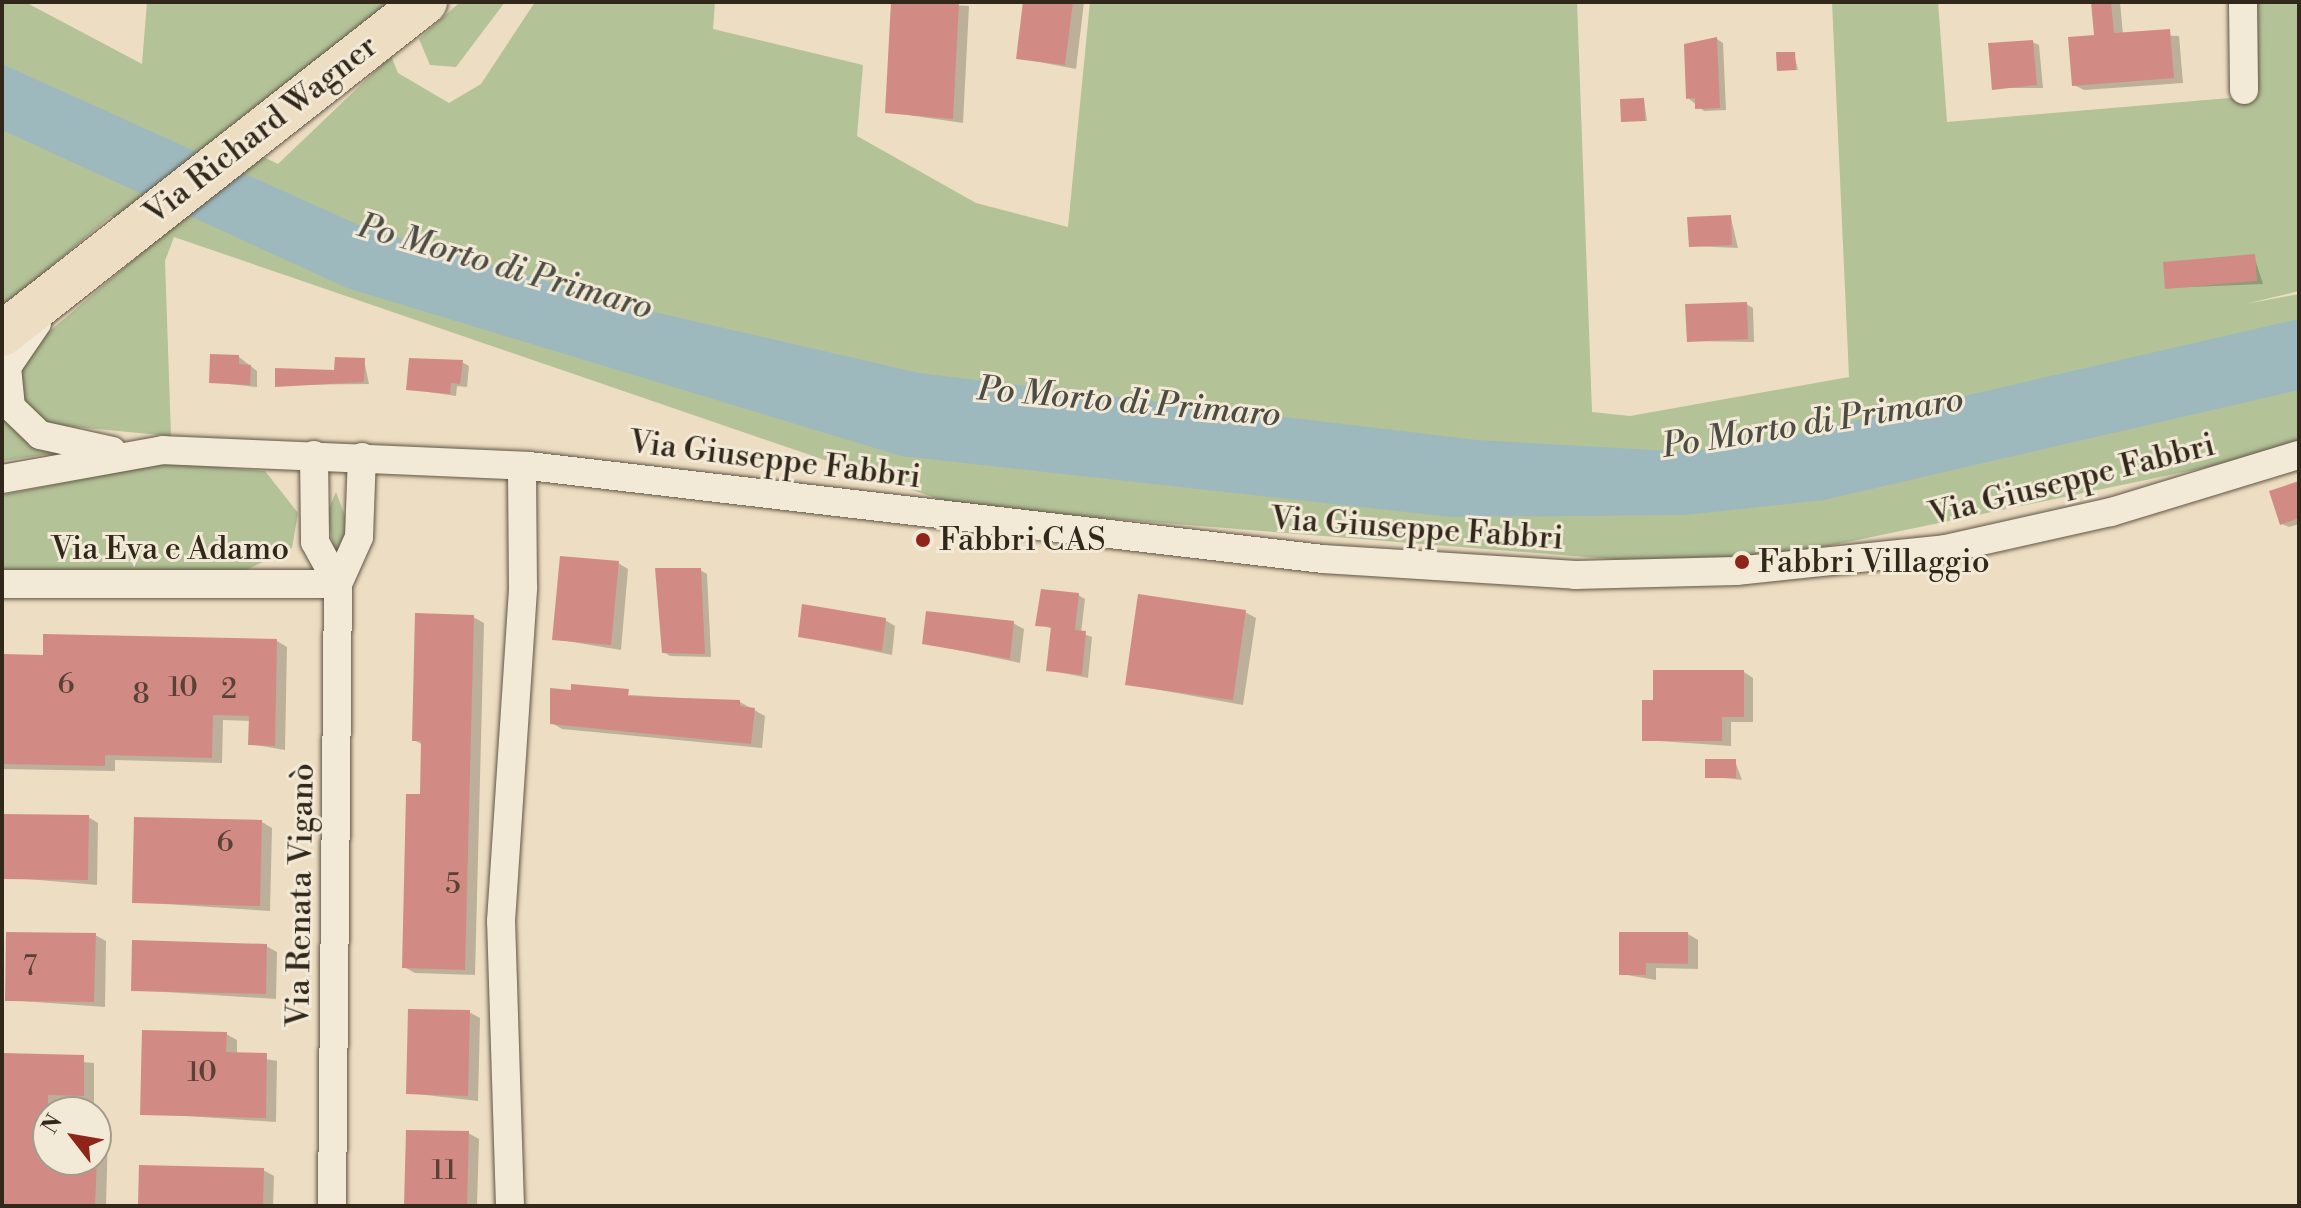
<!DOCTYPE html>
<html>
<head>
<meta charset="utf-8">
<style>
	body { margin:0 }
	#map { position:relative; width:2301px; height:1208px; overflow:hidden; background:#edddc2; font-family:"Libre Bodoni",serif }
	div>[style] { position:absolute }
	.green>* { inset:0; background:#b3c297 }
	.water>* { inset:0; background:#9eb9be }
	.shadow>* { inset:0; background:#0003 }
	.building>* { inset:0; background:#d28b84 }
	.roads { filter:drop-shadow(0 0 2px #605545) drop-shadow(0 0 2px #605545) }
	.minor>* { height:28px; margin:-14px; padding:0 14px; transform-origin:14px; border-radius:14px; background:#f3e9d7 }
	.primary>* { height:44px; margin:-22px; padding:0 22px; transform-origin:22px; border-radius:22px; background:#edddc2 }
	.dots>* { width:22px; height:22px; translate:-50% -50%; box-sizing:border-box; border:4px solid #f3e9d7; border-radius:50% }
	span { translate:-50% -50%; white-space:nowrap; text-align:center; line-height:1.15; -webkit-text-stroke:6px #f3e9d7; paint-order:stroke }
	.number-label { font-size:28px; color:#594135 }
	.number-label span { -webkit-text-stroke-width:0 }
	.street-label { font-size:32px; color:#31281b }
	.poi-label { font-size:32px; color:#31281b }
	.left { translate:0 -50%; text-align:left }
	.water-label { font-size:34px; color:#4c4c44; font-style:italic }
	.frame { position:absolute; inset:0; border:4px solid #31281b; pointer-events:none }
	.north { position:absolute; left:32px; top:1096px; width:80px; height:80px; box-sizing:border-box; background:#f3e9d7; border:2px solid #a59c8c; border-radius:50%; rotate:301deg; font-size:22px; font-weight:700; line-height:32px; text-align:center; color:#31281b }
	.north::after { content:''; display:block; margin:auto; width:28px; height:36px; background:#8f2418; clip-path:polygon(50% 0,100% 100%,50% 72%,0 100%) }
</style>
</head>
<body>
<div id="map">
	<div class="green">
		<i style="clip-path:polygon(2px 2px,25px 2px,142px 64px,147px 2px,391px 2px,219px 135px,278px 164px,391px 56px,398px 73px,449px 103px,481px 84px,535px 2px,715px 2px,713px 29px,863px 65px,857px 136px,976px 203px,1068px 227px,1090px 2px,1577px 2px,1592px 412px,1630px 416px,1849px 377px,1832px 2px,1938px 2px,1947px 122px,2253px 96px,2252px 2px,2299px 2px,2299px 291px,2245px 304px,2299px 294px,2299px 448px,1723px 568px,962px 507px,174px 237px,165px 261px,171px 436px,44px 424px,25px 410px,17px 374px,31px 347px,164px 234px,111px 216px,2px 308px)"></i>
		<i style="clip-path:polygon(460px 2px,505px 2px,456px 67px,430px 65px,419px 39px)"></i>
		<i style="clip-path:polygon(2px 411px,69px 451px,2px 461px)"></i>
		<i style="clip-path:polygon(165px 463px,265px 471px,298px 513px,292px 548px,246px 570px,2px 571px,2px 495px)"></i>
		<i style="clip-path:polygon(336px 492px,348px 524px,336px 562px,327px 513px)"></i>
	</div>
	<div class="water">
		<i style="clip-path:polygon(2px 64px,363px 227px,641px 309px,919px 373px,1477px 440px,1688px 452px,1781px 438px,2299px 319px,2299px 390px,1824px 500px,1685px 515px,1451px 517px,901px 456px,347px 288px,2px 130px)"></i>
	</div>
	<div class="shadow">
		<i style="clip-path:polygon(894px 2px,969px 6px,963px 123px,887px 112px)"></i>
		<i style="clip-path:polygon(1025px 2px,1084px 2px,1076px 69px,1018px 58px)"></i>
		<i style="clip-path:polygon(2093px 2px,2120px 2px,2123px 34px,2179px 36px,2183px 83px,2084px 90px,2074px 85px,2096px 37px)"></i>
		<i style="clip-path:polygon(1717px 39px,1723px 43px,1726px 110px,1704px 111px,1688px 98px)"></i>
		<i style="clip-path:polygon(2032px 42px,2039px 45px,2043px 88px,1994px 88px)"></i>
		<i style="clip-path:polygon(1794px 54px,1798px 70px,1779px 69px)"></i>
		<i style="clip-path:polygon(1644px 100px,1647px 121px,1623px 121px)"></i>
		<i style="clip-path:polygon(1731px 218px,1738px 248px,1691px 246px)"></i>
		<i style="clip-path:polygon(2254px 256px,2263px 284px,2167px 288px)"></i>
		<i style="clip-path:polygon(1746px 304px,1753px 308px,1754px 342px,1689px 341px)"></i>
		<i style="clip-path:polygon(239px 357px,257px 371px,257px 387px,211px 382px)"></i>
		<i style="clip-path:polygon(364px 360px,369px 384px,277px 385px,336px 372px)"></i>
		<i style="clip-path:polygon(462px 362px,469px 366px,467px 387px,457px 386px,456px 396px,408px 389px)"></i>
		<i style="clip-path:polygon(2299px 483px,2299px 524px,2289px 527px,2282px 524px)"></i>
		<i style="clip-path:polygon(618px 563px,628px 569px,621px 650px,554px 639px)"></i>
		<i style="clip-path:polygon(700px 570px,707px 574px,711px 657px,670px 656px,664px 652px)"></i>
		<i style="clip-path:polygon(1078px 595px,1085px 599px,1081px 633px,1092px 637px,1088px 678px,1048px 670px,1053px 629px,1037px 624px)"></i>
		<i style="clip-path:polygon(1245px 612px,1256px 618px,1243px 705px,1127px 684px)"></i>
		<i style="clip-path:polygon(473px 617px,484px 623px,475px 975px,415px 973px,404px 967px,422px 796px,423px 745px,414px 740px)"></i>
		<i style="clip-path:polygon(885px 620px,895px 626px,892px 655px,800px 636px)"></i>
		<i style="clip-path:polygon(1013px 623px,1024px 629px,1020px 663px,924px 643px)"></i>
		<i style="clip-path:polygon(277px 641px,287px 647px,285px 750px,250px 744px,251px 721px,223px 720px,222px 763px,115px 760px,115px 771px,2px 769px,2px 700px,45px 657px)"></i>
		<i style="clip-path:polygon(1744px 672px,1753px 678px,1753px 722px,1731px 722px,1731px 746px,1644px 740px,1655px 702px)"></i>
		<i style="clip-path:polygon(552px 690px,740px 702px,765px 716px,762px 748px,562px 729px,552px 723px)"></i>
		<i style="clip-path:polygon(1735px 761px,1742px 780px,1707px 776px)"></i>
		<i style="clip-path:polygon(88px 817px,98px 823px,97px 885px,4px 877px,2px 832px)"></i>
		<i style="clip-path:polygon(262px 822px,272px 828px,270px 911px,134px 902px)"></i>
		<i style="clip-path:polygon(1688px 934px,1698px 940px,1698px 969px,1656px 968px,1656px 980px,1621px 974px)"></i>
		<i style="clip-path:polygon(95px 935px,106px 941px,105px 1007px,7px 1000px)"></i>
		<i style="clip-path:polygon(266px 946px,277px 952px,276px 999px,133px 990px)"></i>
		<i style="clip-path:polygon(469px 1012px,480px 1018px,478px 1101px,408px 1093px)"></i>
		<i style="clip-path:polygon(226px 1034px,237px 1040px,237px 1054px,277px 1061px,276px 1122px,143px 1113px)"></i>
		<i style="clip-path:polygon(2px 1055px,94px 1063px,94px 1112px,48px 1112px,48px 1160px,96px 1160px,96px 1126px,108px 1132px,106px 1206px,2px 1206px)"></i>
		<i style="clip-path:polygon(468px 1133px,479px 1139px,477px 1206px,406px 1206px)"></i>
		<i style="clip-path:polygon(263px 1170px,274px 1176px,273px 1206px,140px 1206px)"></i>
	</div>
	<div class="building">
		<i style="clip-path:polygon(891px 2px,959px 2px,953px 119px,885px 113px)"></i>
		<i style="clip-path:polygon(1023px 2px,1073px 2px,1065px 65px,1016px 59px)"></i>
		<i style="clip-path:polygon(2091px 2px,2111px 2px,2114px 33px,2170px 29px,2174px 78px,2072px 86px,2068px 37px,2094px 35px)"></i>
		<i style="clip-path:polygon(1717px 37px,1720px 108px,1695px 109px,1695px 98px,1686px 99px,1684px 44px)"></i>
		<i style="clip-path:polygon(2033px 40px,2037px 85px,1992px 90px,1988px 43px)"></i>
		<i style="clip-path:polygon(1776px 52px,1795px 52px,1796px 70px,1777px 71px)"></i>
		<i style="clip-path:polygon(1644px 98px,1645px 121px,1621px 122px,1620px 99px)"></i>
		<i style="clip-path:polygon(1731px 215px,1732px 245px,1689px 247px,1687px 217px)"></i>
		<i style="clip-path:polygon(2255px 254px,2257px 281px,2165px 289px,2163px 262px)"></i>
		<i style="clip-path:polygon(1747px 302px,1748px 339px,1687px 342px,1685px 304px)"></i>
		<i style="clip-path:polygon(210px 354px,239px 355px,239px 364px,251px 365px,250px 385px,209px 383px)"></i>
		<i style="clip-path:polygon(335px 357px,365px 358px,364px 382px,275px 387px,275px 368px,334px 370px)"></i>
		<i style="clip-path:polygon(409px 358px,463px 360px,460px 384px,451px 383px,450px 394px,406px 390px)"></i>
		<i style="clip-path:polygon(2299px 481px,2299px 518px,2280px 525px,2269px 491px)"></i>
		<i style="clip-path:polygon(560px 556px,619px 561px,611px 645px,552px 640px)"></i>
		<i style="clip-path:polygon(655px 568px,701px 568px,705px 654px,662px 653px)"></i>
		<i style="clip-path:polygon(1041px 589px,1079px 593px,1075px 630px,1086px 631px,1082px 675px,1046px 671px,1051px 627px,1035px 626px)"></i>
		<i style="clip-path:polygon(1138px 594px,1246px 610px,1233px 700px,1125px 685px)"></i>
		<i style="clip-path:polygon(802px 604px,886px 618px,882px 651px,798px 637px)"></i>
		<i style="clip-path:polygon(926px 611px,1014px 621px,1010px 659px,922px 644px)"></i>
		<i style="clip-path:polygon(415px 613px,474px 615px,465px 970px,402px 968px,406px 794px,420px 794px,421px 741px,412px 741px)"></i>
		<i style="clip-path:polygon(43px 634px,277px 639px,275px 746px,248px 745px,249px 716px,213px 715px,212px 758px,105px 755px,105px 766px,2px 764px,3px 654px,43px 655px)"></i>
		<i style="clip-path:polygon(1653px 670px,1744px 670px,1744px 717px,1722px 717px,1722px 741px,1642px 741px,1642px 700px,1653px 700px)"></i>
		<i style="clip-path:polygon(571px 684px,629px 689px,628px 696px,740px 700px,740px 706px,755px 708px,751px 744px,550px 724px,550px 688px,571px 690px)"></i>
		<i style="clip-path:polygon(1705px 759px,1736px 759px,1736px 778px,1705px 778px)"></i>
		<i style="clip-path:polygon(3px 814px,89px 815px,88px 880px,2px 879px)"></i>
		<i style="clip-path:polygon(134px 817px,262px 820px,260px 906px,132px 903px)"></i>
		<i style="clip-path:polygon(6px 932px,96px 933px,94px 1002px,5px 1001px)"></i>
		<i style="clip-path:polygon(1619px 932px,1688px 932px,1688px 964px,1646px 963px,1646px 975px,1619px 975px)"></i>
		<i style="clip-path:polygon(132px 940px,267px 944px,266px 994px,131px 991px)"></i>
		<i style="clip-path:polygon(408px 1009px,470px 1010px,468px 1096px,406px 1094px)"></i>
		<i style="clip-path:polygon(142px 1030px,227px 1032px,226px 1052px,267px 1053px,266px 1118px,140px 1115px)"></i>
		<i style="clip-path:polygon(2px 1053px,84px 1055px,84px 1096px,48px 1095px,48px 1160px,97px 1160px,95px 1206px,2px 1206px)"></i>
		<i style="clip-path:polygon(406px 1130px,469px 1131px,467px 1206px,404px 1206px)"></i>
		<i style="clip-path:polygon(139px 1165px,264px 1168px,263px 1206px,138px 1206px)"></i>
	</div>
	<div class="roads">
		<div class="minor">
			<i style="left:2243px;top:2px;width:88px;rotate:89.3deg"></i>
			<i style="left:37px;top:323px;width:53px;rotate:124.3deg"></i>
			<i style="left:7px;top:367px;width:40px;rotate:84.3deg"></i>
			<i style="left:11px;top:407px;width:40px;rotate:44deg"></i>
			<i style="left:40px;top:435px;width:74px;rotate:12.5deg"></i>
			<i style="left:314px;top:455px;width:87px;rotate:89.3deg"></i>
			<i style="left:315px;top:542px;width:48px;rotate:61.3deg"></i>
			<i style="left:2px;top:479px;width:164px;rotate:-10.2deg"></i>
			<i style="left:163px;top:450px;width:366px;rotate:2.5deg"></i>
			<i style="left:529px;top:466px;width:799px;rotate:6.68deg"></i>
			<i style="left:1323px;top:559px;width:253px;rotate:3.6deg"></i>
			<i style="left:1575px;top:575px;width:161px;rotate:-1.4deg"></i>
			<i style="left:1736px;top:571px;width:210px;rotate:-6deg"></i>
			<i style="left:1945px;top:549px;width:170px;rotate:-12.6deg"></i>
			<i style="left:2111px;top:512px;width:196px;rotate:-16.9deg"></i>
			<i style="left:2px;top:584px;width:336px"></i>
			<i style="left:332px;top:1206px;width:622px;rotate:-89.45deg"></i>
			<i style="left:338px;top:584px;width:51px;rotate:-65.9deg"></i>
			<i style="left:359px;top:537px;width:80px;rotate:-87.9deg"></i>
			<i style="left:510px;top:1206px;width:285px;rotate:-91.8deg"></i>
			<i style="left:501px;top:921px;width:335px;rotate:-86.2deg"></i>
			<i style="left:523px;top:587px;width:121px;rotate:-90.5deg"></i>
		</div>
		<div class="primary">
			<i style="left:2px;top:334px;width:538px;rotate:-38.13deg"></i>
		</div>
	</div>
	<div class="dots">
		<i style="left:923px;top:540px;background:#8f2418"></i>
		<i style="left:1742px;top:562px;background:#8f2418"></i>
	</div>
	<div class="number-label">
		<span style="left:66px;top:685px">6</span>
		<span style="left:183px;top:688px">10</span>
		<span style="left:229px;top:690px">2</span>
		<span style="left:141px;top:695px">8</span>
		<span style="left:225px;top:843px">6</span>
		<span style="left:453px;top:885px">5</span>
		<span style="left:30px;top:967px">7</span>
		<span style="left:202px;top:1073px">10</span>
		<span style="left:444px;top:1171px">11</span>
	</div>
	<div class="street-label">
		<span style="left:261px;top:130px;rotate:-38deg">Via Richard Wagner</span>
		<span style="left:775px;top:460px;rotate:7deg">Via Giuseppe Fabbri</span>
		<span style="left:2072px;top:480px;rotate:-14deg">Via Giuseppe Fabbri</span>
		<span style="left:1417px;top:529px;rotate:4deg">Via Giuseppe Fabbri</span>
		<span style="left:170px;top:549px">Via Eva e Adamo</span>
		<span style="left:301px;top:895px;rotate:-89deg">Via Renata Viganò</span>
	</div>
	<div class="poi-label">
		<span class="left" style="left:939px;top:540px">Fabbri CAS</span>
		<span class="left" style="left:1758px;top:562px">Fabbri Villaggio</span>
	</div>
	<div class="water-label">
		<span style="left:505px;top:268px;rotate:16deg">Po Morto di Primaro</span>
		<span style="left:1129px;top:403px;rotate:5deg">Po Morto di Primaro</span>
		<span style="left:1813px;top:424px;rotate:-9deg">Po Morto di Primaro</span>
	</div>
	<div class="frame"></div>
	<div class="north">N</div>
</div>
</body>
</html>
